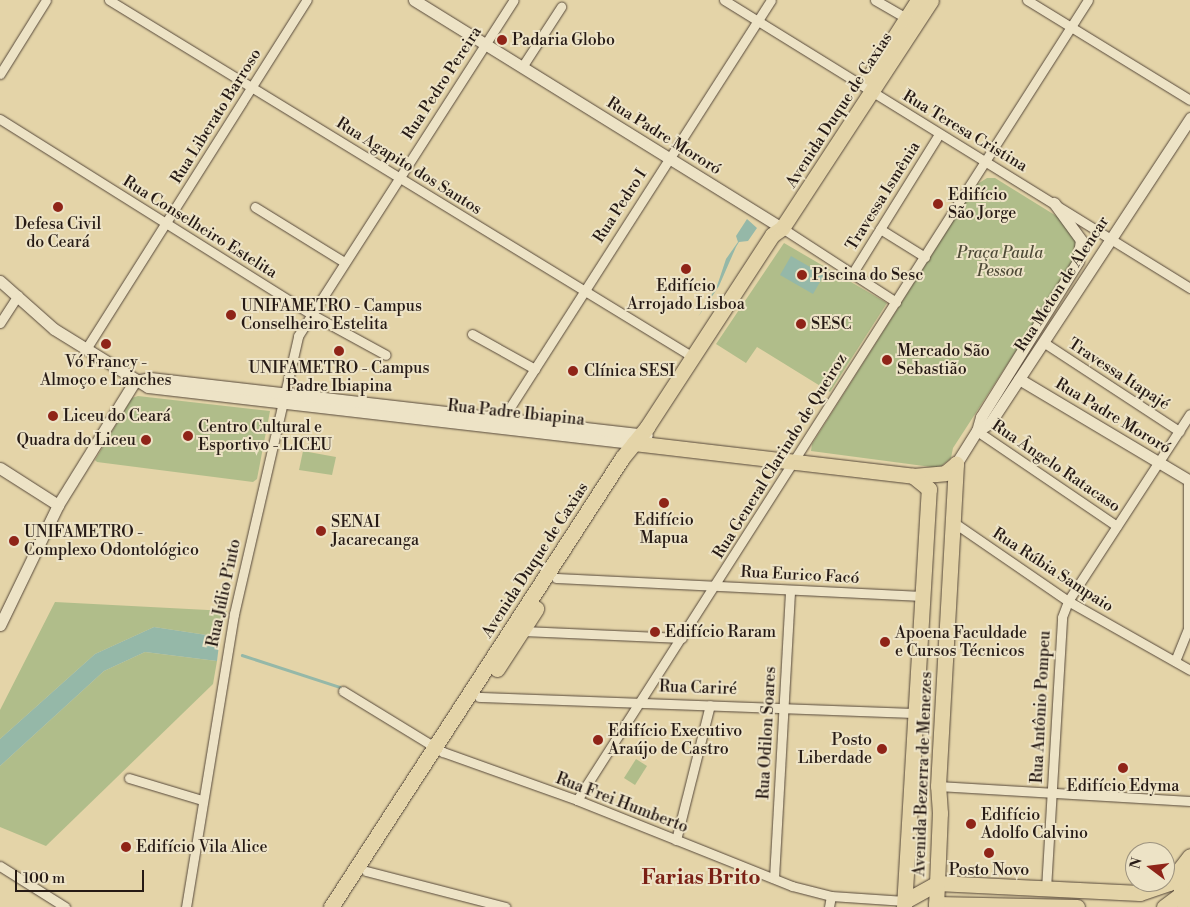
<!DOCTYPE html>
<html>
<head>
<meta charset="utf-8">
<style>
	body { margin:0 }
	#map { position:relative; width:1190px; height:907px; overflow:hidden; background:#e4d4a8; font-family:"Libre Bodoni",serif }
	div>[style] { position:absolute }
	.green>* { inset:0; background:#b0bd8a }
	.water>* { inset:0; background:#95b8a8 }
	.stream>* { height:2.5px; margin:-1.25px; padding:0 1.25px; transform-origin:1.25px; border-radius:1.25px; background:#95b8a8 }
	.roads { filter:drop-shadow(0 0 1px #56483a) drop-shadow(0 0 1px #56483a) }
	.minor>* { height:9px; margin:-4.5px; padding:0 4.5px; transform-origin:4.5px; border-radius:4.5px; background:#ede3c6 }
	.tertiary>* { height:11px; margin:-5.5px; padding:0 5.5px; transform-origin:5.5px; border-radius:5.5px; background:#ede3c6 }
	.primary>* { height:15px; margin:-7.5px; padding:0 7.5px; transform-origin:7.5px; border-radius:7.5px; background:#e4d4a8 }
	.dots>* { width:14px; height:14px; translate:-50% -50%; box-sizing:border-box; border:2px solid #ede3c6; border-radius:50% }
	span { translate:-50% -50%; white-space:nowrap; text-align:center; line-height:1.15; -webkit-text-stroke:4px #ede3c6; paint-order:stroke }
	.poi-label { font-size:16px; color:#261a15 }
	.left { translate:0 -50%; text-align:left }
	.right { translate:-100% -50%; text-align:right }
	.street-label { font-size:16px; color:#261a15 }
	.park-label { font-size:16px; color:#4f4b38; font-style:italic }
	.district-label { font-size:21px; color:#7a1f14; font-weight:700 }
	.north { position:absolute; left:1125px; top:842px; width:50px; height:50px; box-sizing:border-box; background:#ede3c6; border:1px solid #9d937f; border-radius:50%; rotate:285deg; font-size:14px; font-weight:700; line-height:20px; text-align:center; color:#261a15 }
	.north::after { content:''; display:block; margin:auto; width:18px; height:22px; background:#8f2418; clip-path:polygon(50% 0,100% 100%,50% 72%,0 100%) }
	.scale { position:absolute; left:15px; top:870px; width:129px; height:22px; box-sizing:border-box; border:2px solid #261a15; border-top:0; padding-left:6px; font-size:15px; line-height:18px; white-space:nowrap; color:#261a15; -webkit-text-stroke:4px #ede3c6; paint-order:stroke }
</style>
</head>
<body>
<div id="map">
	<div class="green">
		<i style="clip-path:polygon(987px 178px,995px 178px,1066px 222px,1076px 235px,1073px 263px,953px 448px,951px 458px,939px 468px,811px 451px,812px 444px,976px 185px)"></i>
		<i style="clip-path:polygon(784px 243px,887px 303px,830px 392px,757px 347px,746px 363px,716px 344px)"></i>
		<i style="clip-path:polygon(138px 396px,270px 411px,257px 479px,253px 482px,97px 462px,95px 460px,132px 398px)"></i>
		<i style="clip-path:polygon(303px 451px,336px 457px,332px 475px,299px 470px)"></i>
		<i style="clip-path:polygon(55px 602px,227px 611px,220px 637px,154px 627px,95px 654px,0 739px,0 710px)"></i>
		<i style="clip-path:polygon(145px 652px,217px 661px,213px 684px,46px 846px,0 827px,0 766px,104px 671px)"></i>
		<i style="clip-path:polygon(636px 759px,647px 766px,635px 785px,624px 778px)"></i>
	</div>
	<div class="water">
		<i style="clip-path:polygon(747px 219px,757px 228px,748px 241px,739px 242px,736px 247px,719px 286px,698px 317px,717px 286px,726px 259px,738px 242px,736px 236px)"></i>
		<i style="clip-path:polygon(791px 256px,824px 275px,813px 294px,780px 275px)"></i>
		<i style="clip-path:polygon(154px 627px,220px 637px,217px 661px,145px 652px,104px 671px,0 766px,0 739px,95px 654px)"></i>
	</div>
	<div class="stream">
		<i style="left:242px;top:655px;width:103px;rotate:18.1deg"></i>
	</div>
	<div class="roads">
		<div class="minor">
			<i style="left:109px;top:0;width:684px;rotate:31.44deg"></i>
			<i style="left:724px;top:0;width:548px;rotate:31.72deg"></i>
			<i style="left:875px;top:0;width:36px;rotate:30deg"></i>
			<i style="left:1027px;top:0;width:191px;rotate:31.5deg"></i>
			<i style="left:522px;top:67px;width:72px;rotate:-57deg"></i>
			<i style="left:0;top:74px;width:87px;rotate:-58.1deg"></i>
			<i style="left:0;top:119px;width:367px;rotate:32.1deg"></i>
			<i style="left:311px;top:314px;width:85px;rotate:28.7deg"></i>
			<i style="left:255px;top:207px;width:105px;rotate:31.7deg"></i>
			<i style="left:782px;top:228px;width:136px;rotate:33deg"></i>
			<i style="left:880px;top:229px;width:53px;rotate:31.9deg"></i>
			<i style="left:852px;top:274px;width:165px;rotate:-58.1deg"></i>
			<i style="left:0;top:323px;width:33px;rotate:-57deg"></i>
			<i style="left:472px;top:334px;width:72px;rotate:29.1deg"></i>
			<i style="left:1043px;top:342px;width:163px;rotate:33.2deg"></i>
			<i style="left:86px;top:349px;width:413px;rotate:-57.7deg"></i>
			<i style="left:500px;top:423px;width:502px;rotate:-57.35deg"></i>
			<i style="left:977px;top:431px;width:169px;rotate:34.2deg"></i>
			<i style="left:953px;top:522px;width:140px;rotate:34.5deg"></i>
			<i style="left:1068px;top:601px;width:140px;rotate:29.5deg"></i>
			<i style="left:556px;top:578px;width:367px;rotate:2.8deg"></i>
			<i style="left:523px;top:631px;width:159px;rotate:2.5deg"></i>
			<i style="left:1175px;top:661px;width:35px;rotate:-68deg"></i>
			<i style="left:1188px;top:629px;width:149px;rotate:-90deg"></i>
			<i style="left:343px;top:691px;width:117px;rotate:31.4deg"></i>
			<i style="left:443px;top:752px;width:142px;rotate:19.7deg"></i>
			<i style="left:577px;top:800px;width:232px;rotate:21.8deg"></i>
			<i style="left:792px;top:886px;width:40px;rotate:14.4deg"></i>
			<i style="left:831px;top:896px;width:74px;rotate:3.9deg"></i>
			<i style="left:479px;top:697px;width:437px;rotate:2.1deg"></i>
			<i style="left:129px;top:778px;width:76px;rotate:16.8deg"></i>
			<i style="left:938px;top:786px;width:252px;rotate:3.4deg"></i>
			<i style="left:577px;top:800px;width:949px;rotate:-57.43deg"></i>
			<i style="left:676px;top:840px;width:139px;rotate:-75.9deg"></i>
			<i style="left:0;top:866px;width:77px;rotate:32.2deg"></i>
			<i style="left:366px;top:871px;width:144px;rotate:14.5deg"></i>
			<i style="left:774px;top:878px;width:288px;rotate:-86.8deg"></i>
			<i style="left:1046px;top:889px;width:272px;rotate:-86.6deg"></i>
			<i style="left:1062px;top:617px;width:17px;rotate:-69deg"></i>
			<i style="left:1068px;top:601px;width:223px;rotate:-56.9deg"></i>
			<i style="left:186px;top:907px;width:297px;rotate:-80.7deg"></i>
			<i style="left:234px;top:614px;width:285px;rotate:-77deg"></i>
			<i style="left:298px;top:336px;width:399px;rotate:-57.3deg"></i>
			<i style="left:829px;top:907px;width:11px;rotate:-80deg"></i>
		</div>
		<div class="tertiary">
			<i style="left:414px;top:0;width:433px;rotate:31.8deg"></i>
			<i style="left:0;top:281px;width:72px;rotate:41.6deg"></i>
			<i style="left:54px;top:329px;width:110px;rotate:31.7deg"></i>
			<i style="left:148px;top:387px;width:489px;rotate:6.6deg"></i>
			<i style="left:1019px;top:379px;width:199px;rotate:30.8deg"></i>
			<i style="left:135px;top:381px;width:15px;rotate:-11deg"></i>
			<i style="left:150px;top:378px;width:500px;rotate:6.54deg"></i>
			<i style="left:977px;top:431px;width:15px;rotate:-74deg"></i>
			<i style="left:981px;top:417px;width:184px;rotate:-58.1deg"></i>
			<i style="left:1078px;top:261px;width:21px;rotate:-82deg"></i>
			<i style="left:1081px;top:240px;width:46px;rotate:-126.1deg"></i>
			<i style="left:956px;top:464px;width:39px;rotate:-58deg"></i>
			<i style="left:977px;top:431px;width:15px;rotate:-32deg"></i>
			<i style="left:990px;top:423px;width:365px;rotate:-56.7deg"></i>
			<i style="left:0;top:468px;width:69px;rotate:32.5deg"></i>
			<i style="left:0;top:625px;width:133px;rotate:-64.2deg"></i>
			<i style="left:58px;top:505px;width:146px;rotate:-58.2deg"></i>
		</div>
		<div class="primary">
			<i style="left:869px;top:77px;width:91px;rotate:-57.5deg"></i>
			<i style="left:634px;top:443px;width:281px;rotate:6.7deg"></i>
			<i style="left:913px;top:476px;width:32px;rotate:-5deg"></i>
			<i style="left:945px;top:473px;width:14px;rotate:-39deg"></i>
			<i style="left:497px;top:669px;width:72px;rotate:-57deg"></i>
			<i style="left:905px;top:901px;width:37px;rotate:-29deg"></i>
			<i style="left:937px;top:883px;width:203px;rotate:2.8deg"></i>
			<i style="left:1140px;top:893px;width:31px;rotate:-19deg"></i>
			<i style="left:1169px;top:883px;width:34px;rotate:-52deg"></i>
			<i style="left:936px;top:904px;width:141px;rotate:1.2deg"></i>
			<i style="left:331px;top:907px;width:535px;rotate:-57.05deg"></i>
			<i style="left:622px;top:458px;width:40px;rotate:-51deg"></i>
			<i style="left:647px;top:427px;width:229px;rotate:-56.9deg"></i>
			<i style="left:772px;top:235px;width:12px;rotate:-35deg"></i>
			<i style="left:782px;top:228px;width:272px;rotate:-56.8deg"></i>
			<i style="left:904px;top:907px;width:419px;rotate:-86.6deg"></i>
			<i style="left:929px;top:489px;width:21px;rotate:-141deg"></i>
			<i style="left:936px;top:907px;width:94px;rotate:-87.6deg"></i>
			<i style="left:940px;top:813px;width:27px;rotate:-94deg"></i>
			<i style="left:938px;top:786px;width:323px;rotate:-86.8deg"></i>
			<i style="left:1164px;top:907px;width:30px;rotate:-37deg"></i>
			<i style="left:1185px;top:907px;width:22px;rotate:-103deg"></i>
			<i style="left:1180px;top:886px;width:18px;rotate:-63deg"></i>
		</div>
	</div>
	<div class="dots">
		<i style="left:502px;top:40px;background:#8f2418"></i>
		<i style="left:938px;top:204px;background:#8f2418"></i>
		<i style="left:58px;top:207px;background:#8f2418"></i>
		<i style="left:686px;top:269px;background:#8f2418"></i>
		<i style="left:802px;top:275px;background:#8f2418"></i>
		<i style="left:231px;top:315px;background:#8f2418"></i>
		<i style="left:801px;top:324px;background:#8f2418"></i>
		<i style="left:106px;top:344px;background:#8f2418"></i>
		<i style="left:339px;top:351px;background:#8f2418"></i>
		<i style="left:887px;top:360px;background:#8f2418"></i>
		<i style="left:573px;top:371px;background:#8f2418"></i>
		<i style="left:53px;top:416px;background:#8f2418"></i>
		<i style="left:188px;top:436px;background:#8f2418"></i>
		<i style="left:146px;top:440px;background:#8f2418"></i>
		<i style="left:664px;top:503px;background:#8f2418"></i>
		<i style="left:321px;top:531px;background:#8f2418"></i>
		<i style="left:14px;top:541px;background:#8f2418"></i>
		<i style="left:655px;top:632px;background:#8f2418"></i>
		<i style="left:885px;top:642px;background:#8f2418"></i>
		<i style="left:598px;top:740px;background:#8f2418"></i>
		<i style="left:882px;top:749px;background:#8f2418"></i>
		<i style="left:1123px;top:768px;background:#8f2418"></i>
		<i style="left:971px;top:824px;background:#8f2418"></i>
		<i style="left:126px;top:847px;background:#8f2418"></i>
		<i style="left:989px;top:853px;background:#8f2418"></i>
	</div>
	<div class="poi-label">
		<span class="left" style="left:512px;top:40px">Padaria Globo</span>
		<span class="left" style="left:948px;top:204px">Edifício<br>São Jorge</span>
		<span style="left:58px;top:233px">Defesa Civil<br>do Ceará</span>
		<span class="left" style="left:812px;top:275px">Piscina do Sesc</span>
		<span style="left:686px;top:295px">Edifício<br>Arrojado Lisboa</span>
		<span class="left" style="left:241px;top:315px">UNIFAMETRO - Campus<br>Conselheiro Estelita</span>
		<span class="left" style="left:811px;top:324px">SESC</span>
		<span class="left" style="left:897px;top:360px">Mercado São<br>Sebastião</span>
		<span style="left:106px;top:371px">Vó Francy -<br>Almoço e Lanches</span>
		<span style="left:339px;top:377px">UNIFAMETRO - Campus<br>Padre Ibiapina</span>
		<span class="left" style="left:584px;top:371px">Clínica SESI</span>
		<span class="left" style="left:63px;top:416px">Liceu do Ceará</span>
		<span class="left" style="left:198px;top:436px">Centro Cultural e<br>Esportivo - LICEU</span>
		<span class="right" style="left:136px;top:440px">Quadra do Liceu</span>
		<span style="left:664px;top:529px">Edifício<br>Mapua</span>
		<span class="left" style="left:331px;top:531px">SENAI<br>Jacarecanga</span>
		<span class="left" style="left:24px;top:541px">UNIFAMETRO -<br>Complexo Odontológico</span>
		<span class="left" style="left:665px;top:632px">Edifício Raram</span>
		<span class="left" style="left:895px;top:642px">Apoena Faculdade<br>e Cursos Técnicos</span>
		<span class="left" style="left:608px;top:740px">Edifício Executivo<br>Araújo de Castro</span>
		<span class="right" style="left:872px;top:749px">Posto<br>Liberdade</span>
		<span style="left:1123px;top:786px">Edifício Edyma</span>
		<span class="left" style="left:981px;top:824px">Edifício<br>Adolfo Calvino</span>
		<span class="left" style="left:136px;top:847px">Edifício Vila Alice</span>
		<span style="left:989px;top:870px">Posto Novo</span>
	</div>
	<div class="street-label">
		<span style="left:442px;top:83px;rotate:-57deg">Rua Pedro Pereira</span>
		<span style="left:839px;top:110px;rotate:-57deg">Avenida Duque de Caxias</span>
		<span style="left:216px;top:116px;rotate:-58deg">Rua Liberato Barroso</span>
		<span style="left:965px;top:131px;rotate:31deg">Rua Teresa Cristina</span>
		<span style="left:664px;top:136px;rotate:32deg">Rua Padre Mororó</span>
		<span style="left:409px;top:166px;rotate:32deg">Rua Agapito dos Santos</span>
		<span style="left:883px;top:196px;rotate:-58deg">Travessa Ismênia</span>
		<span style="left:620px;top:206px;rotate:-57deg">Rua Pedro I</span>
		<span style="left:200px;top:227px;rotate:32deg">Rua Conselheiro Estelita</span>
		<span style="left:1062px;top:284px;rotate:-57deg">Rua Meton de Alencar</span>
		<span style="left:1119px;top:374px;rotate:33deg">Travessa Itapajé</span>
		<span style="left:516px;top:413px;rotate:6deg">Rua Padre Ibiapina</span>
		<span style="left:1113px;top:416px;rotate:31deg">Rua Padre Mororó</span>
		<span style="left:780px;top:456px;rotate:-58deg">Rua General Clarindo de Queiroz</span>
		<span style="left:1056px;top:466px;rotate:34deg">Rua Ângelo Ratacaso</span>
		<span style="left:535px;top:560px;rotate:-57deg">Avenida Duque de Caxias</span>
		<span style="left:1053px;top:570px;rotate:33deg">Rua Rúbia Sampaio</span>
		<span style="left:800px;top:575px;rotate:3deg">Rua Eurico Facó</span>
		<span style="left:224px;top:593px;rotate:-78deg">Rua Júlio Pinto</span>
		<span style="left:698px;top:688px;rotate:2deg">Rua Cariré</span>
		<span style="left:1041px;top:707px;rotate:-87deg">Rua Antônio Pompeu</span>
		<span style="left:767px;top:733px;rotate:-87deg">Rua Odilon Soares</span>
		<span style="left:923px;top:774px;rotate:-88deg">Avenida Bezerra de Menezes</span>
		<span style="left:622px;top:803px;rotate:21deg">Rua Frei Humberto</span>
	</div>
	<div class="park-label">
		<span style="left:1000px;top:262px">Praça Paula<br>Pessoa</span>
	</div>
	<div class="district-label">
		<span style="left:701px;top:878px">Farias Brito</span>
	</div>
	<div class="north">N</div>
	<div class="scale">100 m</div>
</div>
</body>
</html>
